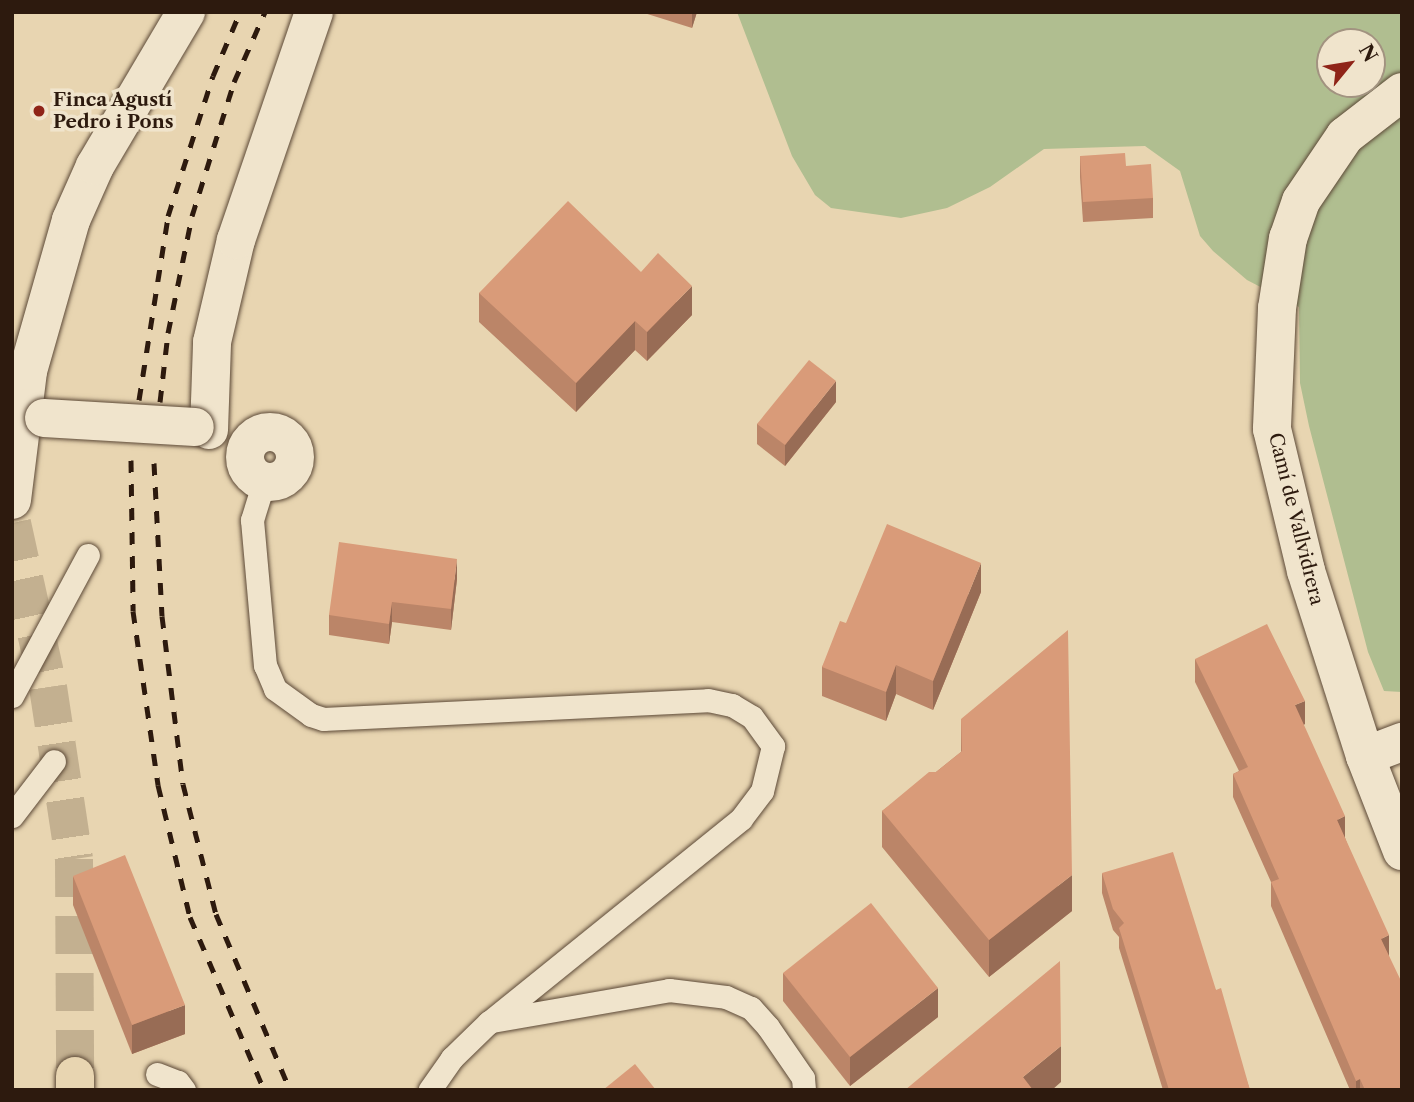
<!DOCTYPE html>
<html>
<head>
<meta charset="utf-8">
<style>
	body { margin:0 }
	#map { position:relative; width:1414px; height:1102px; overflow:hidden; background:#e8d5b1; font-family:"Libre Caslon Text",serif }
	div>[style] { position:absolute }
	.green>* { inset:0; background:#b0be90 }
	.trunk-tunnel>* { height:38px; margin-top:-19px; transform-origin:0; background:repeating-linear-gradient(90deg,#c3b090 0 38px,transparent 0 57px) }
	.roads { filter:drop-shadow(0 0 2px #5c4937) drop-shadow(0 0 2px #5c4937) }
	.service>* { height:23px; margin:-11.5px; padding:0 11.5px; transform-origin:11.5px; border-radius:11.5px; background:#f0e4cc }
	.minor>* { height:38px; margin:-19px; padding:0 19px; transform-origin:19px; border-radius:19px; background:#f0e4cc }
	.minor>.ring { margin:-19px; padding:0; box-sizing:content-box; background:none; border:38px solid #f0e4cc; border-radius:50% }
	.secondary>* { height:38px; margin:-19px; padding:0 19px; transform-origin:19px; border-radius:19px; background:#f0e4cc }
	.trunk>* { height:38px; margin:-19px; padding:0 19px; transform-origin:19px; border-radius:19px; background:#e8d5b1 }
	.rail>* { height:5px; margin-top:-2.5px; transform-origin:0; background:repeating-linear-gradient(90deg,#2d1a0e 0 12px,transparent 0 24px) }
	.bridges { filter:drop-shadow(0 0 2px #5c4937) drop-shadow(0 0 2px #5c4937) }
	.minor-bridge>* { height:38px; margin:-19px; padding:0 19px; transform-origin:19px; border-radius:19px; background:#f0e4cc }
	.wall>* { inset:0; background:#bb8568 }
	.shaded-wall>* { inset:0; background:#986c55 }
	.building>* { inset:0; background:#d99b79 }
	.dots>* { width:19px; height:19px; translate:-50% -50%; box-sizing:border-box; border:4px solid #f0e4cc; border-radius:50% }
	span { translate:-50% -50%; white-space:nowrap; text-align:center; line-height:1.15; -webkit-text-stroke:7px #f0e4cc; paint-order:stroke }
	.poi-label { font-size:19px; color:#2d1a0e; font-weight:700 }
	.left { translate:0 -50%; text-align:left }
	.street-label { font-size:19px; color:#2d1a0e }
	.frame { position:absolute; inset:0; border:14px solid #2d1a0e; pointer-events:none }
	.north { position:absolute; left:1316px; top:28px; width:70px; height:70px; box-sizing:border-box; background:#f0e4cc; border:2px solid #a29380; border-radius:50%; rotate:60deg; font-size:19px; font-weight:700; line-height:28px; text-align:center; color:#2d1a0e }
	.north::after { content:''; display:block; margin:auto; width:24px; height:32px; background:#8f2418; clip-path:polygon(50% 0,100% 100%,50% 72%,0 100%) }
</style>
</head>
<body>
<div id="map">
	<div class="green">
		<i style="clip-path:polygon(evenodd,737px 12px,1402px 12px,1402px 692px,1384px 691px,1368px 652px,1309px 426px,1300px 383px,1299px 307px,1247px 280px,1213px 251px,1200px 236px,1180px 171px,1145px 146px,1044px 149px,990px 187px,947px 208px,901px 218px,831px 208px,815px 195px,792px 156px,737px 12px,1330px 42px,1372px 42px,1372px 84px,1330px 84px,1330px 42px)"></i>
	</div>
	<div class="trunk-tunnel">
		<i style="left:12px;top:523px;width:168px;rotate:77.6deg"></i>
		<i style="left:48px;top:687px;width:174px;rotate:81.4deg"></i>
		<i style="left:74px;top:859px;width:217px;rotate:89.7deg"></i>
	</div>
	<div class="roads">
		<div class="service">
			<i style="left:264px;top:481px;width:41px;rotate:107.1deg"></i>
			<i style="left:252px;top:520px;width:146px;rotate:84.9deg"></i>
			<i style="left:265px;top:665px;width:26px;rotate:67deg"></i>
			<i style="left:275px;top:689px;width:44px;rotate:35.8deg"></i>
			<i style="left:311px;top:715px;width:13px;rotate:18deg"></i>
			<i style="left:323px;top:719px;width:385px;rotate:-2.8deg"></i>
			<i style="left:708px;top:700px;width:25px;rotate:12deg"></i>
			<i style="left:732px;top:705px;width:23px;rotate:31deg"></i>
			<i style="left:752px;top:717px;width:36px;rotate:54deg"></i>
			<i style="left:773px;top:746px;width:46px;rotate:103.7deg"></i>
			<i style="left:762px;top:791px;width:35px;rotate:127deg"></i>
			<i style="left:741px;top:819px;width:324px;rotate:141.1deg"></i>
			<i style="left:489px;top:1022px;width:52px;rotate:135.8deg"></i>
			<i style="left:452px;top:1058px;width:39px;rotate:125deg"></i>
			<i style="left:12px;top:696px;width:160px;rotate:-61.7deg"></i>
			<i style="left:12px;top:816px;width:69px;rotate:-52.6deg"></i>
			<i style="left:492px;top:1021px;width:180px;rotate:-9.9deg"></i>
			<i style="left:669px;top:990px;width:57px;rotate:7deg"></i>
			<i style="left:726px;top:997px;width:27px;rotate:24deg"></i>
			<i style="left:751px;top:1008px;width:25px;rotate:48deg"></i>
			<i style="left:768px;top:1027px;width:62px;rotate:55.5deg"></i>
			<i style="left:803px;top:1078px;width:12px;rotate:85deg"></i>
			<i style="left:157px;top:1074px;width:22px;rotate:21deg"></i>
			<i style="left:178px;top:1082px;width:10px;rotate:53deg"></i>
		</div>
		<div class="minor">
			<i style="left:1402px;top:92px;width:72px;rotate:142.3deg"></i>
			<i style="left:1345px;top:136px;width:78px;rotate:124.1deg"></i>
			<i style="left:1301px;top:201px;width:39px;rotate:109deg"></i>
			<i style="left:1288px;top:238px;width:71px;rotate:98.9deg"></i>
			<i style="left:1277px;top:308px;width:121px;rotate:92.4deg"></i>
			<i style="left:1272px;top:429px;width:146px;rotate:76.5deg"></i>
			<i style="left:1306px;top:571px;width:194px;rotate:72.3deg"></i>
			<i style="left:1365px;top:756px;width:102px;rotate:68.7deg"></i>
			<i style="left:209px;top:430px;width:88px;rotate:-88deg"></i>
			<i style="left:212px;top:342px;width:105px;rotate:-76.8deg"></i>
			<i style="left:236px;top:240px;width:241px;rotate:-71.1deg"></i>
			<i class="ring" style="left:245px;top:432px;width:12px;height:12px"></i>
			<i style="left:1365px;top:756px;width:40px;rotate:-21deg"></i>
		</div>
		<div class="secondary">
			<i style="left:12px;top:500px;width:130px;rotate:-82.9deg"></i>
			<i style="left:28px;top:371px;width:157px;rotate:-74.1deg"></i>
			<i style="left:71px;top:220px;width:59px;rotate:-66deg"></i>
			<i style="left:95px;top:166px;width:179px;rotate:-59.4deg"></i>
		</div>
		<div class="trunk">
			<i style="left:75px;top:1076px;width:14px;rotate:90deg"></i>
		</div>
	</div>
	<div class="rail">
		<i style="left:139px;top:400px;width:186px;rotate:-81deg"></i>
		<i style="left:168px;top:216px;width:147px;rotate:-72.2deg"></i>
		<i style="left:213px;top:76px;width:69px;rotate:-67.1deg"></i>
		<i style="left:160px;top:402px;width:69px;rotate:-83.4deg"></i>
		<i style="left:168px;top:333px;width:119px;rotate:-78.4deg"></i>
		<i style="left:192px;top:216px;width:140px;rotate:-72.6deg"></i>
		<i style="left:234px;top:82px;width:77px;rotate:-66.1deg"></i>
		<i style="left:131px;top:460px;width:151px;rotate:89.2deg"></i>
		<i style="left:133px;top:611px;width:176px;rotate:81.8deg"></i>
		<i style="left:158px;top:785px;width:136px;rotate:76.4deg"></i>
		<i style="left:190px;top:917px;width:188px;rotate:66.8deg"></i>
		<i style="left:154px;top:463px;width:153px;rotate:87deg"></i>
		<i style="left:162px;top:616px;width:169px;rotate:82.9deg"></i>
		<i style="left:183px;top:784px;width:134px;rotate:75.8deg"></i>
		<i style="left:216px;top:914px;width:191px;rotate:67.2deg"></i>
	</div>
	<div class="bridges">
		<div class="minor-bridge">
			<i style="left:44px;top:418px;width:151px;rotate:3.4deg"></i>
		</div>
	</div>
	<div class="wall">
		<i style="clip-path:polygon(641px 12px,697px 12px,692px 28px)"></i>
		<i style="clip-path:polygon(1080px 156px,1126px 166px,1153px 198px,1153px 218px,1083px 222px,1080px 177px)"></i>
		<i style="clip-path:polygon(641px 272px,692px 315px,647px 361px,635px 350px,576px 412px,479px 322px,479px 293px)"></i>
		<i style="clip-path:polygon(836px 402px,785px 466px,757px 444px,757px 424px)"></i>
		<i style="clip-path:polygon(457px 579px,451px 630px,392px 622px,389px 644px,329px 635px,329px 615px)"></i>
		<i style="clip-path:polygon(981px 592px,933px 710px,896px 694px,886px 721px,822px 696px,822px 667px,846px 623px)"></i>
		<i style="clip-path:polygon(1195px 659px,1305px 724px,1303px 725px,1389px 956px,1402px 1090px,1350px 1090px,1271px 906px,1271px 882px,1233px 797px,1233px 774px,1239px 771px,1195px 682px)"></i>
		<i style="clip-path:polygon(961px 719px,1072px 911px,989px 977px,882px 847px,882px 811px,936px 772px,961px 752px)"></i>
		<i style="clip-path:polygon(1102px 873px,1216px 990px,1250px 1090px,1163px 1090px,1119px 948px,1119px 937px,1113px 930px,1102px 893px)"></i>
		<i style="clip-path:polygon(73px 876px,185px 1034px,132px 1054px,73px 905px)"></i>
		<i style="clip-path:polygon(783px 973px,938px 1017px,850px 1086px,783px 1001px)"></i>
	</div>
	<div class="shaded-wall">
		<i style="clip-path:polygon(692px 12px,697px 12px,692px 28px)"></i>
		<i style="clip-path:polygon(692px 286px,692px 315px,647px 361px,647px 332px)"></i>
		<i style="clip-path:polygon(635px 321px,635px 350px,576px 412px,576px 383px)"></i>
		<i style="clip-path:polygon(836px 381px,836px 402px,785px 466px,785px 445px)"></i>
		<i style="clip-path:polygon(457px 559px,457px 579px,451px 630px,451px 609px)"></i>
		<i style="clip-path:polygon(981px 563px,981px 592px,933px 710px,933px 681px)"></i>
		<i style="clip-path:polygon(392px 602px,392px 622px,389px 644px,389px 624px)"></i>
		<i style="clip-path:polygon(896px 665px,896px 694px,886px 721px,886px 692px)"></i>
		<i style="clip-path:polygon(1305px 701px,1305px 724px,1295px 729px,1295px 705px)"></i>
		<i style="clip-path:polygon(1345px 816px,1345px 840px,1337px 820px)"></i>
		<i style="clip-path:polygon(1072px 875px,1072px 911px,989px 977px,989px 940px)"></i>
		<i style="clip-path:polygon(1389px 935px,1389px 959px,1381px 939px)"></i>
		<i style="clip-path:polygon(938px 988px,938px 1017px,850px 1086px,850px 1057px)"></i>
		<i style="clip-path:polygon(185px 1005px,185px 1034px,132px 1054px,132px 1025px)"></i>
		<i style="clip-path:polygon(1061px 1046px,1061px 1082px,1052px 1090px,1023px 1090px,1023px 1077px)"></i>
		<i style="clip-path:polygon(1360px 1079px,1360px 1090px,1356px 1090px,1356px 1081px)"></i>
	</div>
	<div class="building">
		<i style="clip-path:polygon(1125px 153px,1126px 166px,1151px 164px,1153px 198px,1083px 202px,1080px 156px)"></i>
		<i style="clip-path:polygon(568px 201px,641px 272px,658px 253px,692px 286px,647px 332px,635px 321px,576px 383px,479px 293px)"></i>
		<i style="clip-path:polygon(809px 360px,836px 381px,785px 445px,757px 424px)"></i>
		<i style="clip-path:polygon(887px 524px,981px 563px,933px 681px,896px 665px,886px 692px,822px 667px,840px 621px,846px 623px)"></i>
		<i style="clip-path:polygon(339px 542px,457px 559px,451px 609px,392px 602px,389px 624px,329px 615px)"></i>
		<i style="clip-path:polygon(1267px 624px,1305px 701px,1295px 705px,1345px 816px,1337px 820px,1389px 935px,1381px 939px,1402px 983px,1402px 1090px,1365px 1090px,1360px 1079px,1356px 1081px,1271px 882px,1279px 879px,1233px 774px,1248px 767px,1195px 659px)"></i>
		<i style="clip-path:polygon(1068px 630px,1072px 875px,989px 940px,882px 811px,929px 772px,936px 772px,962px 751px,961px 719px)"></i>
		<i style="clip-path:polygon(1173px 852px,1216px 990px,1221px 988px,1250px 1090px,1169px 1090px,1119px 928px,1124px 923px,1113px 909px,1102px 873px)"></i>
		<i style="clip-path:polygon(125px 855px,185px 1005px,132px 1025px,73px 876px)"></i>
		<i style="clip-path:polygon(871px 903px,938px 988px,850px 1057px,783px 973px)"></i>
		<i style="clip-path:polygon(1060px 961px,1061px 1046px,1023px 1077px,1033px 1090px,905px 1090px)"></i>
		<i style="clip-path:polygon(635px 1064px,656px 1090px,603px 1090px)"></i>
	</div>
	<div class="dots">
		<i style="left:39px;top:111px;background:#8f2418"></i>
	</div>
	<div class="poi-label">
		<span class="left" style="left:53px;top:111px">Finca Agustí<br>Pedro i Pons</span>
	</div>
	<div class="street-label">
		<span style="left:1296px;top:519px;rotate:76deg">Camí de Vallvidrera</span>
	</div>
	<div class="frame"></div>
	<div class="north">N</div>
</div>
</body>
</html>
